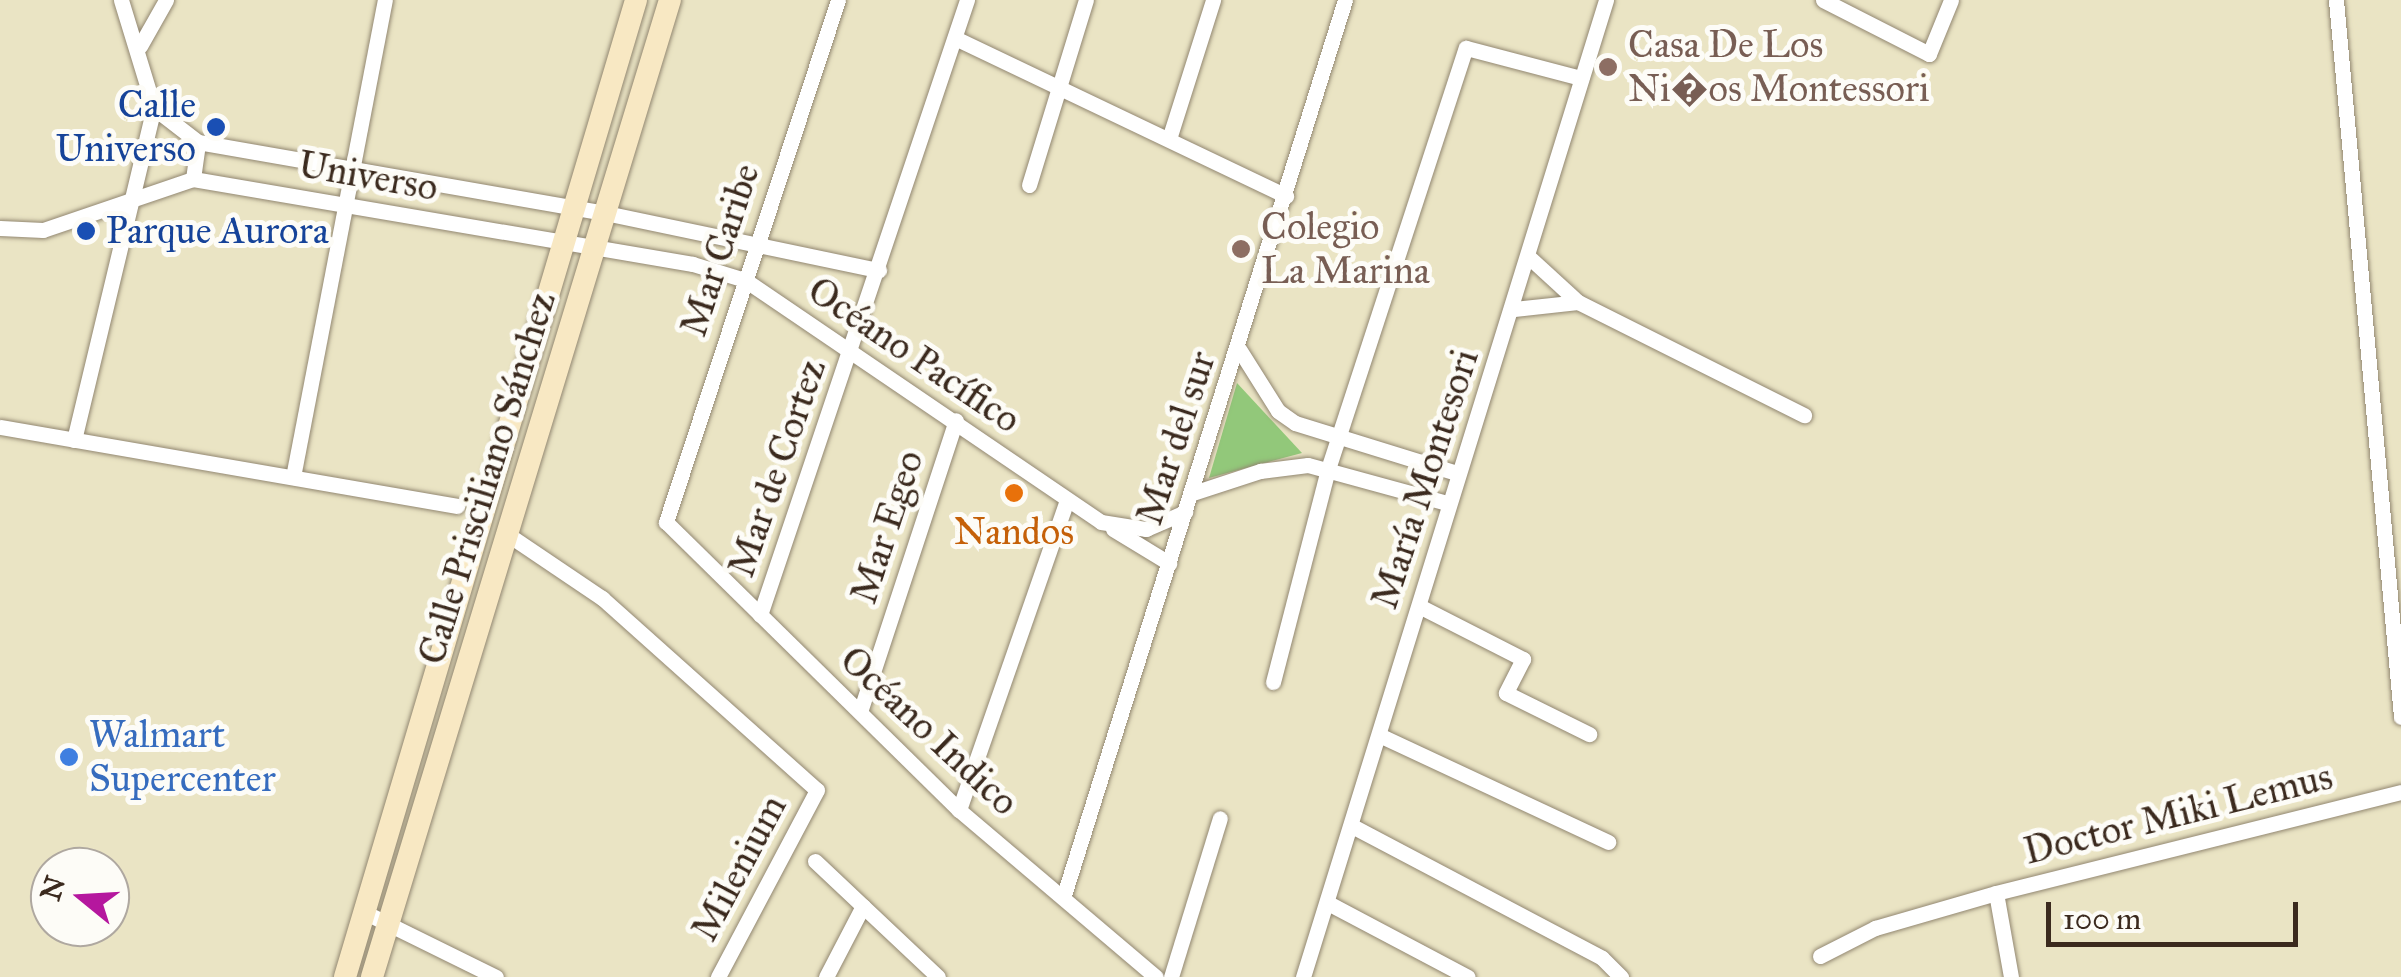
<!DOCTYPE html>
<html>
<head>
<meta charset="utf-8">
<style>
	body { margin:0 }
	#map { position:relative; width:2401px; height:977px; overflow:hidden; background:#eae4c4; font-family:"IM FELL Great Primer",serif }
	div>[style] { position:absolute }
	.green>* { inset:0; background:#92c87a }
	.roads { filter:drop-shadow(0 0 2px #928771) drop-shadow(0 0 2px #928771) }
	.street>* { height:15px; margin:-7.5px; padding:0 7.5px; transform-origin:7.5px; border-radius:7.5px; background:#fff }
	.secondary>* { height:22px; margin:-11px; padding:0 11px; transform-origin:11px; border-radius:11px; background:#f8e8c3 }
	.dots>* { width:28px; height:28px; translate:-50% -50%; box-sizing:border-box; border:5px solid #fdfcf7; border-radius:50% }
	span { translate:-50% -50%; white-space:nowrap; text-align:center; line-height:1.15; -webkit-text-stroke:10px #fdfcf7; paint-order:stroke }
	.education-label { font-size:38px; color:#785e54 }
	.left { translate:0 -50%; text-align:left }
	.transit-label { font-size:38px; color:#164399 }
	.right { translate:-100% -50%; text-align:right }
	.street-label { font-size:38px; color:#3b2a1e }
	.food-label { font-size:38px; color:#c56008 }
	.shop-label { font-size:38px; color:#366cbe }
	.north { position:absolute; left:30px; top:847px; width:100px; height:100px; box-sizing:border-box; background:#fdfcf7; border:2px solid #afa8a0; border-radius:50%; rotate:288deg; font-size:28px; font-weight:700; line-height:40px; text-align:center; color:#3b2a1e }
	.north::after { content:''; display:block; margin:auto; width:35px; height:45px; background:#b5179e; clip-path:polygon(50% 0,100% 100%,50% 72%,0 100%) }
	.scale { position:absolute; left:2046px; top:902px; width:252px; height:45px; box-sizing:border-box; border:5px solid #3b2a1e; border-top:0; padding-left:12px; font-size:30px; line-height:35px; white-space:nowrap; color:#3b2a1e; -webkit-text-stroke:8px #fdfcf7; paint-order:stroke }
</style>
</head>
<body>
<div id="map">
	<div class="green">
		<i style="clip-path:polygon(1237px 383px,1302px 453px,1209px 478px)"></i>
	</div>
	<div class="roads">
		<div class="street">
			<i style="left:838px;top:0;width:550px;rotate:108.24deg"></i>
			<i style="left:666px;top:522px;width:411px;rotate:44.5deg"></i>
			<i style="left:959px;top:810px;width:258px;rotate:40.3deg"></i>
			<i style="left:1823px;top:0;width:119px;rotate:27deg"></i>
			<i style="left:1929px;top:54px;width:58px;rotate:-67.8deg"></i>
			<i style="left:2336px;top:0;width:720px;rotate:84.82deg"></i>
			<i style="left:955px;top:38px;width:367px;rotate:25.5deg"></i>
			<i style="left:140px;top:46px;width:53px;rotate:-60.5deg"></i>
			<i style="left:154px;top:108px;width:56px;rotate:37.7deg"></i>
			<i style="left:198px;top:142px;width:413px;rotate:9.9deg"></i>
			<i style="left:605px;top:213px;width:280px;rotate:11.8deg"></i>
			<i style="left:1169px;top:139px;width:146px;rotate:-72.4deg"></i>
			<i style="left:193px;top:179px;width:37px;rotate:-82deg"></i>
			<i style="left:1029px;top:185px;width:194px;rotate:-72.9deg"></i>
			<i style="left:0;top:228px;width:43px;rotate:2.7deg"></i>
			<i style="left:43px;top:230px;width:158px;rotate:-18.8deg"></i>
			<i style="left:193px;top:179px;width:507px;rotate:9.65deg"></i>
			<i style="left:693px;top:264px;width:54px;rotate:17.1deg"></i>
			<i style="left:745px;top:280px;width:430px;rotate:34.2deg"></i>
			<i style="left:1101px;top:522px;width:46px;rotate:8.8deg"></i>
			<i style="left:1146px;top:529px;width:43px;rotate:-23.6deg"></i>
			<i style="left:1530px;top:258px;width:65px;rotate:42.5deg"></i>
			<i style="left:1578px;top:302px;width:253px;rotate:26.6deg"></i>
			<i style="left:1514px;top:309px;width:64px;rotate:-6.2deg"></i>
			<i style="left:1239px;top:349px;width:73px;rotate:57.8deg"></i>
			<i style="left:1278px;top:411px;width:21px;rotate:35deg"></i>
			<i style="left:1295px;top:423px;width:170px;rotate:17.2deg"></i>
			<i style="left:0;top:427px;width:464px;rotate:9.8deg"></i>
			<i style="left:74px;top:440px;width:342px;rotate:-76.5deg"></i>
			<i style="left:154px;top:108px;width:113px;rotate:-107deg"></i>
			<i style="left:293px;top:477px;width:486px;rotate:-79.1deg"></i>
			<i style="left:1193px;top:493px;width:71px;rotate:-18.2deg"></i>
			<i style="left:1260px;top:471px;width:48px;rotate:-7.1deg"></i>
			<i style="left:1308px;top:465px;width:144px;rotate:15.3deg"></i>
			<i style="left:1113px;top:529px;width:66px;rotate:31.3deg"></i>
			<i style="left:507px;top:534px;width:115px;rotate:34deg"></i>
			<i style="left:602px;top:598px;width:288px;rotate:41.8deg"></i>
			<i style="left:817px;top:790px;width:212px;rotate:117.9deg"></i>
			<i style="left:1419px;top:606px;width:117px;rotate:27deg"></i>
			<i style="left:1523px;top:659px;width:38px;rotate:117deg"></i>
			<i style="left:1506px;top:693px;width:93px;rotate:26.3deg"></i>
			<i style="left:760px;top:615px;width:649px;rotate:-71.4deg"></i>
			<i style="left:1273px;top:682px;width:220px;rotate:-75.5deg"></i>
			<i style="left:1328px;top:469px;width:443px;rotate:-71.9deg"></i>
			<i style="left:1466px;top:48px;width:119px;rotate:14.6deg"></i>
			<i style="left:860px;top:712px;width:307px;rotate:-71.8deg"></i>
			<i style="left:1379px;top:735px;width:253px;rotate:25deg"></i>
			<i style="left:959px;top:810px;width:328px;rotate:-70.8deg"></i>
			<i style="left:1354px;top:827px;width:280px;rotate:27.8deg"></i>
			<i style="left:1602px;top:958px;width:27px;rotate:45deg"></i>
			<i style="left:815px;top:861px;width:169px;rotate:43.3deg"></i>
			<i style="left:1064px;top:895px;width:938px;rotate:-72.57deg"></i>
			<i style="left:1328px;top:903px;width:158px;rotate:27.9deg"></i>
			<i style="left:364px;top:912px;width:147px;rotate:26.2deg"></i>
			<i style="left:1820px;top:956px;width:62px;rotate:-27deg"></i>
			<i style="left:1875px;top:928px;width:126px;rotate:-16.1deg"></i>
			<i style="left:826px;top:977px;width:80px;rotate:-62.5deg"></i>
			<i style="left:1171px;top:977px;width:166px;rotate:-72.9deg"></i>
			<i style="left:1303px;top:977px;width:1023px;rotate:-72.77deg"></i>
			<i style="left:2011px;top:977px;width:85px;rotate:-100.1deg"></i>
			<i style="left:1996px;top:893px;width:417px;rotate:-14deg"></i>
		</div>
		<div class="secondary">
			<i style="left:345px;top:977px;width:1019px;rotate:-73.41deg"></i>
			<i style="left:372px;top:977px;width:1021px;rotate:-73.04deg"></i>
		</div>
	</div>
	<div class="dots">
		<i style="left:1608px;top:67px;background:#8d6e63"></i>
		<i style="left:216px;top:127px;background:#1a4fb4"></i>
		<i style="left:86px;top:231px;background:#1a4fb4"></i>
		<i style="left:1241px;top:249px;background:#8d6e63"></i>
		<i style="left:1014px;top:493px;background:#e8710a"></i>
		<i style="left:69px;top:757px;background:#3f7fe0"></i>
	</div>
	<div class="education-label">
		<span class="left" style="left:1628px;top:67px">Casa De Los<br>Ni�os Montessori</span>
		<span class="left" style="left:1261px;top:249px">Colegio<br>La Marina</span>
	</div>
	<div class="transit-label">
		<span class="right" style="left:196px;top:127px">Calle<br>Universo</span>
		<span class="left" style="left:106px;top:231px">Parque Aurora</span>
	</div>
	<div class="street-label">
		<span style="left:368px;top:176px;rotate:10deg">Universo</span>
		<span style="left:720px;top:250px;rotate:-72deg">Mar Caribe</span>
		<span style="left:914px;top:355px;rotate:34deg">Océano Pacífico</span>
		<span style="left:1176px;top:438px;rotate:-72deg">Mar del sur</span>
		<span style="left:777px;top:468px;rotate:-71deg">Mar de Cortez</span>
		<span style="left:487px;top:478px;rotate:-73deg">Calle Prisciliano Sánchez</span>
		<span style="left:1425px;top:479px;rotate:-72deg">María Montesori</span>
		<span style="left:887px;top:527px;rotate:-72deg">Mar Egeo</span>
		<span style="left:929px;top:731px;rotate:43deg">Océano Indico</span>
		<span style="left:2178px;top:814px;rotate:-14deg">Doctor Miki Lemus</span>
		<span style="left:739px;top:868px;rotate:-62deg">Milenium</span>
	</div>
	<div class="food-label">
		<span style="left:1014px;top:532px">Nandos</span>
	</div>
	<div class="shop-label">
		<span class="left" style="left:89px;top:757px">Walmart<br>Supercenter</span>
	</div>
	<div class="north">N</div>
	<div class="scale">100 m</div>
</div>
</body>
</html>
